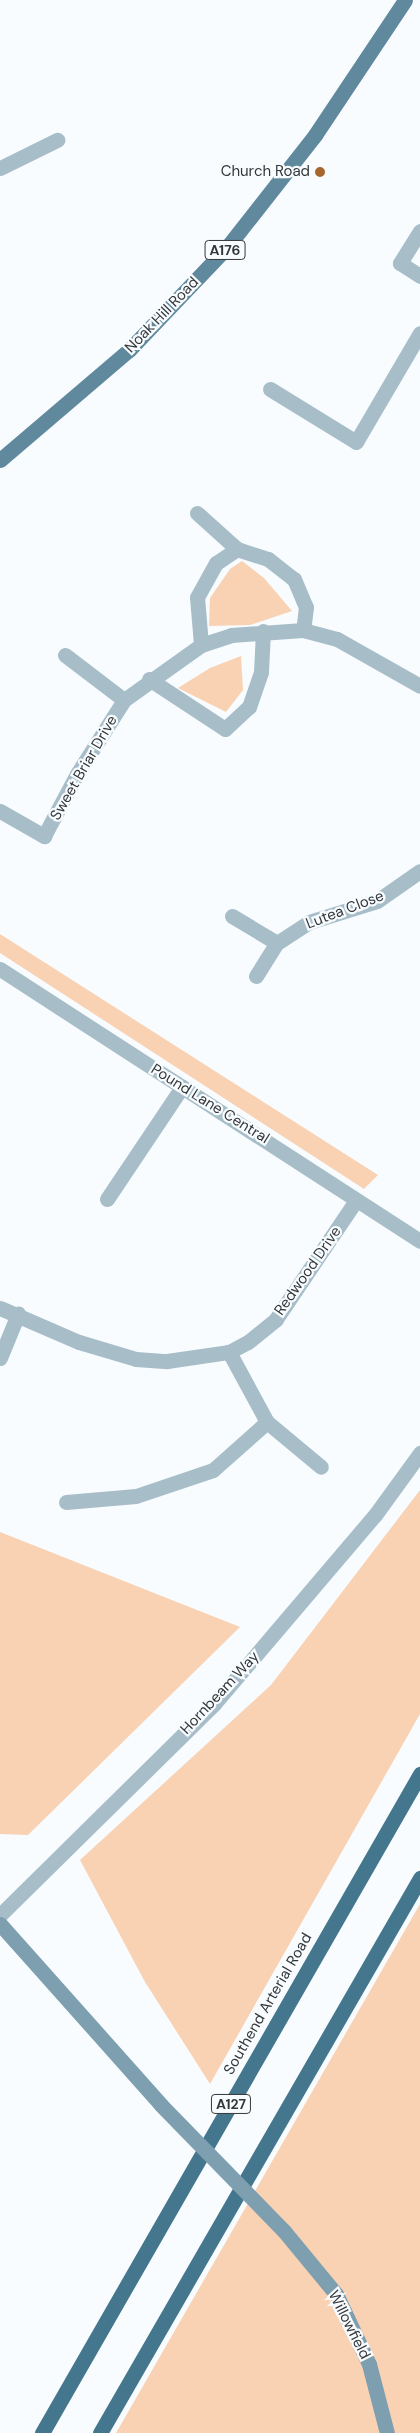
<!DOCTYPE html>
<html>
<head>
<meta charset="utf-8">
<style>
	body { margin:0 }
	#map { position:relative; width:420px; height:2433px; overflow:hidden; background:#f8fcff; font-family:"DM Sans",sans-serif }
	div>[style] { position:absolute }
	.green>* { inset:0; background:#f9d1b3 }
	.street>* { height:15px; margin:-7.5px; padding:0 7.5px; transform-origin:7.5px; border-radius:7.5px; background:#a7bec9 }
	.secondary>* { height:15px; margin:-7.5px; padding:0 7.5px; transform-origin:7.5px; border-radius:7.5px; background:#7e9fb0 }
	.primary>* { height:15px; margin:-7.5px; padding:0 7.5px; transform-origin:7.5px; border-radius:7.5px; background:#60899e }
	.highway>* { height:15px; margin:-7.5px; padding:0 7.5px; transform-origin:7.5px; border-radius:7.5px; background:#44768e }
	.secondary-bridge>* { height:15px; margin:-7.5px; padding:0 7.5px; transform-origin:7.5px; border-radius:7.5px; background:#7e9fb0 }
	.dots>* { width:14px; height:14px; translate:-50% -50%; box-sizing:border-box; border:2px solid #f8fcff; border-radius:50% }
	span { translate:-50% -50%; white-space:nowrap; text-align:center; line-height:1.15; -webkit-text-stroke:4.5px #f8fcff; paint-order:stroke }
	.shield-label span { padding:1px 4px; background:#f8fcff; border:1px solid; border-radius:4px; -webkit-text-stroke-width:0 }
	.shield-label { font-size:14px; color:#34383a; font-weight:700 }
	.poi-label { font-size:15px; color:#34383a }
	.right { translate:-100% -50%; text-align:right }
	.street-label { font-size:15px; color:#34383a }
</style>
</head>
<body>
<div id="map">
	<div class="green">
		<i style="clip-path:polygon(242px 561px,264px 578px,292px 611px,250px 625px,209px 626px,210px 598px,230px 569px)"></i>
		<i style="clip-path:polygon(241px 656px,243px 690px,226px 712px,178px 688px,210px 668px)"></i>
		<i style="clip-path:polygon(0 934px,378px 1175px,364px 1189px,0 953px)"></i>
		<i style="clip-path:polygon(420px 1490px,420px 1714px,210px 2084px,145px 1982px,80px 1860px,271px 1685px)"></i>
		<i style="clip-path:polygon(0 1532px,240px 1627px,28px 1835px,0 1834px)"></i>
		<i style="clip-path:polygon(420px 1904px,420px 2433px,116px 2433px)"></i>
	</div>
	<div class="street">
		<i style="left:0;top:168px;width:64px;rotate:-26.2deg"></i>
		<i style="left:420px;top:231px;width:38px;rotate:122deg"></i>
		<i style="left:400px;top:263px;width:24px;rotate:33deg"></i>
		<i style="left:270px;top:389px;width:101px;rotate:31.6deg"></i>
		<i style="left:356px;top:442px;width:126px;rotate:-59.6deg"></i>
		<i style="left:197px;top:513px;width:54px;rotate:42deg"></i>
		<i style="left:237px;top:549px;width:25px;rotate:146deg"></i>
		<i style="left:216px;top:563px;width:39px;rotate:119deg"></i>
		<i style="left:197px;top:597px;width:48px;rotate:85.2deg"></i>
		<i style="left:237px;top:549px;width:33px;rotate:18deg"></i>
		<i style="left:268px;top:559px;width:33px;rotate:38deg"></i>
		<i style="left:294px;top:579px;width:30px;rotate:67deg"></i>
		<i style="left:306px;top:607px;width:23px;rotate:97deg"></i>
		<i style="left:65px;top:655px;width:74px;rotate:37.3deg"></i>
		<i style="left:149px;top:679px;width:91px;rotate:33.3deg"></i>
		<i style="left:225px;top:729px;width:33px;rotate:-43deg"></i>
		<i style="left:249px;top:707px;width:37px;rotate:-71deg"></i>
		<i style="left:261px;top:672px;width:41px;rotate:-87.2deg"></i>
		<i style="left:0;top:811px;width:51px;rotate:29.6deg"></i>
		<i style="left:44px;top:836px;width:70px;rotate:-62deg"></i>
		<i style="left:77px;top:774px;width:88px;rotate:-57.6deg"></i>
		<i style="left:124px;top:700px;width:95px;rotate:-35.5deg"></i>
		<i style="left:201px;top:645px;width:32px;rotate:-18deg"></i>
		<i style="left:231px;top:635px;width:72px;rotate:-4deg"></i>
		<i style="left:303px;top:630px;width:35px;rotate:15deg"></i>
		<i style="left:337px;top:639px;width:95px;rotate:29.5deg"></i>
		<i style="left:232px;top:916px;width:52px;rotate:31deg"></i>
		<i style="left:0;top:969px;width:500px;rotate:32.93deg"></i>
		<i style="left:256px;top:976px;width:39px;rotate:-58deg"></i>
		<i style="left:277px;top:943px;width:38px;rotate:-33deg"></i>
		<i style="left:309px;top:922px;width:71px;rotate:-17.2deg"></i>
		<i style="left:377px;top:901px;width:52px;rotate:-34.9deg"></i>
		<i style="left:107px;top:1199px;width:135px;rotate:-56.2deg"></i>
		<i style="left:0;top:1308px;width:86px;rotate:23.3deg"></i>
		<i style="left:79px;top:1342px;width:59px;rotate:16.6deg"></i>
		<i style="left:136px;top:1359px;width:31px;rotate:4deg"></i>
		<i style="left:167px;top:1361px;width:63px;rotate:-8.3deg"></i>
		<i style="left:229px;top:1352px;width:21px;rotate:-28deg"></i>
		<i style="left:248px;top:1342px;width:36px;rotate:-39deg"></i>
		<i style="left:276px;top:1319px;width:141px;rotate:-56deg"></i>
		<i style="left:0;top:1358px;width:48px;rotate:-67.8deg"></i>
		<i style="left:267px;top:1422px;width:70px;rotate:39.8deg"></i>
		<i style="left:66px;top:1502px;width:70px;rotate:-4.9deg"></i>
		<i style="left:136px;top:1496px;width:81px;rotate:-18.7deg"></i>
		<i style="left:213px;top:1470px;width:72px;rotate:-41.6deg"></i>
		<i style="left:267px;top:1422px;width:80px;rotate:-118.5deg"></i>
		<i style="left:0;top:1915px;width:301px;rotate:-44.6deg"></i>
		<i style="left:214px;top:1704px;width:248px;rotate:-49.6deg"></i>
		<i style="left:375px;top:1515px;width:77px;rotate:-54deg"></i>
	</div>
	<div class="secondary">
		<i style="left:0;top:1924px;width:242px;rotate:48.3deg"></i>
		<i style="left:284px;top:2231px;width:82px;rotate:50.5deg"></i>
		<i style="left:336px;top:2294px;width:77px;rotate:64.8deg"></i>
		<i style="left:369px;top:2364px;width:71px;rotate:75.4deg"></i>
	</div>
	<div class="primary">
		<i style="left:0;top:460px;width:170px;rotate:-40.5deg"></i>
		<i style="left:129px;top:350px;width:144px;rotate:-46.4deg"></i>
		<i style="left:228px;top:246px;width:141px;rotate:-51.9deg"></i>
		<i style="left:315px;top:135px;width:162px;rotate:-56.3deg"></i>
	</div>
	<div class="highway">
		<i style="left:42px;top:2433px;width:760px;rotate:-60.16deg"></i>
		<i style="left:100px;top:2433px;width:641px;rotate:-60.03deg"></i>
	</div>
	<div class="secondary-bridge">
		<i style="left:161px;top:2105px;width:176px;rotate:45.7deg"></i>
	</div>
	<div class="dots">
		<i style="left:320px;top:172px;background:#a6662e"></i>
	</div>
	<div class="shield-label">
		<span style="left:225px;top:250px">A176</span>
		<span style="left:231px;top:2104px">A127</span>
	</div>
	<div class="poi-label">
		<span class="right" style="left:310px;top:172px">Church Road</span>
	</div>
	<div class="street-label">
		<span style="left:162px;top:315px;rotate:-46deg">Noak Hill Road</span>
		<span style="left:84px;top:768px;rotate:-60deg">Sweet Briar Drive</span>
		<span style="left:345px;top:910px;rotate:-21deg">Lutea Close</span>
		<span style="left:210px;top:1104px;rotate:32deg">Pound Lane Central</span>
		<span style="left:308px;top:1271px;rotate:-55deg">Redwood Drive</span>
		<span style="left:220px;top:1693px;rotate:-47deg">Hornbeam Way</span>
		<span style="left:268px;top:2004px;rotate:-60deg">Southend Arterial Road</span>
		<span style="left:349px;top:2325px;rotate:63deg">Willowfield</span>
	</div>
</div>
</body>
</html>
